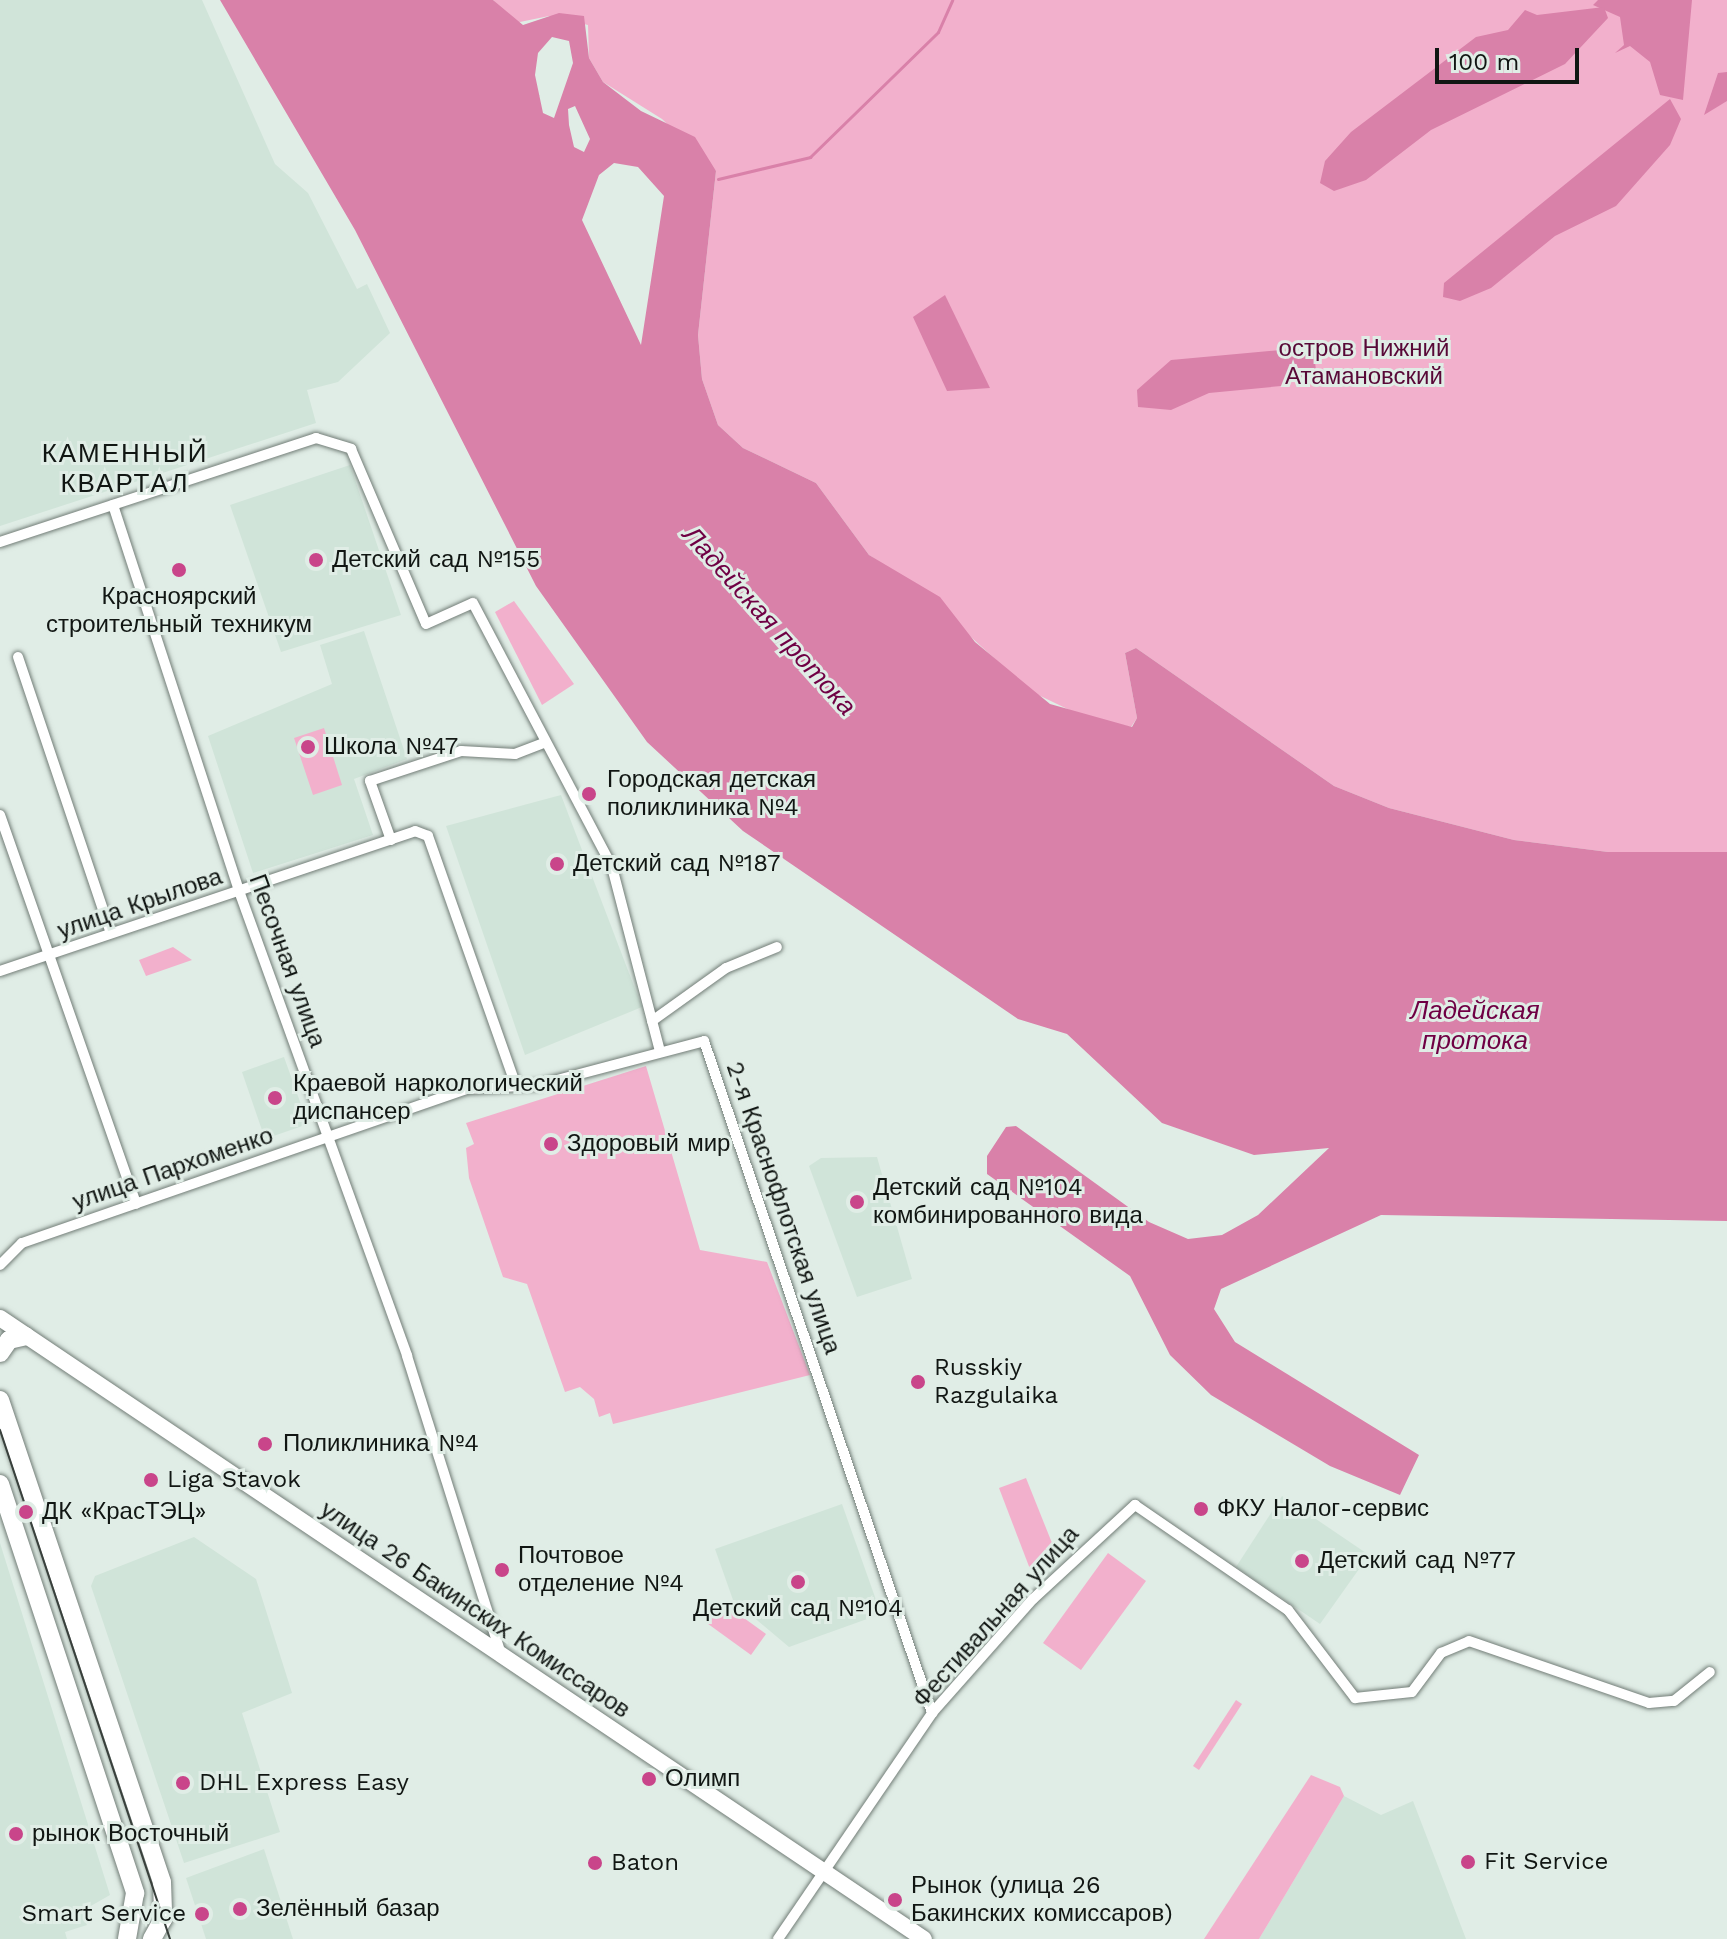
<!DOCTYPE html>
<html>
<head>
<meta charset="utf-8">
<style>
	body { margin:0 }
	#map { position:relative; width:1727px; height:1939px; overflow:hidden; background:#e0ede6; font-family:"Work Sans",sans-serif }
	div>[style] { position:absolute }
	.built>* { inset:0; background:#d0e4d9 }
	.green>* { inset:0; background:#f2b0cc }
	.water>* { inset:0; background:#d981a9 }
	.stream>* { height:3px; margin:-1.5px; padding:0 1.5px; transform-origin:1.5px; border-radius:1.5px; background:#d981a9 }
	.roads { filter:drop-shadow(0 0 2px #727d77) drop-shadow(0 0 2px #727d77) }
	.minor>* { height:10px; margin:-5px; padding:0 5px; transform-origin:5px; border-radius:5px; background:#fff }
	.primary>* { height:16px; margin:-8px; padding:0 8px; transform-origin:8px; border-radius:8px; background:#fff }
	.trunk>* { height:18px; margin:-9px; padding:0 9px; transform-origin:9px; border-radius:9px; background:#fff }
	.tram>* { height:2px; margin:-1px; padding:0 1px; transform-origin:1px; border-radius:1px; background:#39403c }
	.dots>* { width:22px; height:22px; translate:-50% -50%; box-sizing:border-box; border:4px solid #e0ede6; border-radius:50% }
	span { translate:-50% -50%; white-space:nowrap; text-align:center; line-height:1.15; -webkit-text-stroke:6px #e0ede6; paint-order:stroke }
	.park-label { font-size:24px; color:#580837 }
	.poi-label { font-size:24px; color:#111613 }
	.left { translate:0 -50%; text-align:left }
	.right { translate:-100% -50%; text-align:right }
	.street-label { font-size:24px; color:#111613 }
	.neighbourhood-label { font-size:26px; color:#111613; letter-spacing:2px }
	.water-label { font-size:26px; color:#6f0044; font-style:italic }
	.scale { position:absolute; left:1435px; top:48px; width:144px; height:36px; box-sizing:border-box; border:4px solid #111613; border-top:0; padding-left:10px; font-size:24px; line-height:28px; white-space:nowrap; color:#111613; -webkit-text-stroke:6px #e0ede6; paint-order:stroke }
</style>
</head>
<body>
<div id="map">
	<div class="built">
		<i style="clip-path:polygon(0 0,202px 0,275px 164px,308px 193px,357px 289px,367px 284px,390px 333px,338px 382px,307px 390px,316px 423px,0 526px)"></i>
		<i style="clip-path:polygon(350px 465px,401px 615px,281px 652px,230px 505px)"></i>
		<i style="clip-path:polygon(364px 631px,407px 759px,354px 779px,373px 835px,253px 873px,208px 736px,332px 684px,320px 645px)"></i>
		<i style="clip-path:polygon(561px 795px,642px 1007px,525px 1055px,446px 826px)"></i>
		<i style="clip-path:polygon(284px 1057px,308px 1124px,265px 1139px,242px 1072px)"></i>
		<i style="clip-path:polygon(877px 1157px,912px 1279px,857px 1297px,809px 1166px,821px 1158px)"></i>
		<i style="clip-path:polygon(1282px 1496px,1369px 1555px,1320px 1624px,1236px 1567px)"></i>
		<i style="clip-path:polygon(842px 1504px,881px 1614px,789px 1647px,733px 1600px,715px 1549px)"></i>
		<i style="clip-path:polygon(194px 1537px,256px 1579px,292px 1693px,242px 1713px,280px 1832px,184px 1863px,91px 1586px,95px 1576px)"></i>
		<i style="clip-path:polygon(0 1543px,110px 1895px,82px 1911px,87px 1925px,65px 1932px,67px 1939px,0 1939px)"></i>
		<i style="clip-path:polygon(1344px 1796px,1381px 1815px,1413px 1801px,1466px 1939px,1259px 1939px)"></i>
		<i style="clip-path:polygon(264px 1849px,293px 1939px,206px 1939px,186px 1878px)"></i>
	</div>
	<div class="green">
		<i style="clip-path:polygon(493px 0,1727px 0,1727px 852px,1608px 852px,1514px 840px,1389px 808px,1334px 786px,1136px 648px,1125px 653px,1137px 718px,1131px 727px,1080px 715px,1030px 691px,914px 585px,869px 555px,816px 483px,743px 448px,718px 425px,702px 379px,698px 335px,716px 171px,662px 119px,603px 82px,589px 58px,588px 25px,549px 16px,515px 23px)"></i>
		<i style="clip-path:polygon(514px 601px,574px 684px,542px 705px,495px 612px)"></i>
		<i style="clip-path:polygon(324px 728px,342px 785px,313px 795px,294px 738px)"></i>
		<i style="clip-path:polygon(173px 947px,192px 960px,146px 976px,139px 960px)"></i>
		<i style="clip-path:polygon(646px 1066px,700px 1250px,767px 1262px,810px 1375px,613px 1424px,610px 1413px,599px 1417px,594px 1399px,580px 1387px,565px 1392px,527px 1284px,503px 1277px,469px 1178px,466px 1148px,474px 1144px,466px 1123px)"></i>
		<i style="clip-path:polygon(1026px 1478px,1058px 1558px,1030px 1569px,999px 1488px)"></i>
		<i style="clip-path:polygon(1108px 1553px,1146px 1581px,1081px 1670px,1043px 1643px)"></i>
		<i style="clip-path:polygon(719px 1600px,766px 1634px,751px 1655px,704px 1621px)"></i>
		<i style="clip-path:polygon(1236px 1700px,1242px 1704px,1199px 1770px,1193px 1766px)"></i>
		<i style="clip-path:polygon(1311px 1775px,1340px 1787px,1344px 1796px,1259px 1939px,1204px 1939px)"></i>
	</div>
	<div class="water">
		<i style="clip-path:polygon(evenodd,220px 0,493px 0,523px 25px,559px 13px,584px 16px,589px 58px,603px 82px,641px 111px,695px 137px,716px 171px,698px 335px,702px 379px,718px 425px,743px 448px,816px 483px,869px 555px,940px 597px,975px 642px,1050px 704px,1132px 727px,1137px 718px,1125px 653px,1136px 648px,1334px 786px,1389px 808px,1514px 840px,1608px 852px,1727px 852px,1727px 1221px,1381px 1215px,1221px 1289px,1214px 1309px,1235px 1342px,1419px 1455px,1400px 1495px,1330px 1466px,1211px 1395px,1170px 1355px,1130px 1276px,987px 1174px,987px 1156px,1006px 1127px,1016px 1126px,1149px 1222px,1188px 1239px,1222px 1235px,1258px 1215px,1329px 1148px,1254px 1155px,1162px 1123px,1067px 1034px,1018px 1019px,743px 831px,647px 742px,536px 586px,355px 230px,220px 0,552px 37px,569px 41px,573px 63px,554px 118px,543px 113px,535px 75px,538px 53px,552px 37px,220px 0,575px 106px,590px 139px,584px 152px,574px 147px,569px 125px,568px 109px,575px 106px,220px 0,614px 163px,638px 167px,664px 196px,641px 345px,582px 220px,599px 175px,614px 163px)"></i>
		<i style="clip-path:polygon(1598px 0,1692px 0,1683px 100px,1660px 95px,1650px 62px,1630px 46px,1615px 53px,1624px 45px,1620px 17px,1593px 5px)"></i>
		<i style="clip-path:polygon(1604px 7px,1608px 18px,1565px 64px,1431px 130px,1366px 180px,1334px 191px,1320px 183px,1325px 161px,1351px 132px,1476px 37px,1508px 30px,1525px 10px,1537px 15px)"></i>
		<i style="clip-path:polygon(1727px 72px,1727px 101px,1704px 115px,1718px 73px)"></i>
		<i style="clip-path:polygon(1670px 99px,1681px 119px,1670px 145px,1616px 206px,1555px 236px,1491px 288px,1460px 301px,1443px 297px,1444px 283px)"></i>
		<i style="clip-path:polygon(945px 295px,990px 388px,947px 391px,913px 317px)"></i>
		<i style="clip-path:polygon(1313px 347px,1316px 370px,1281px 386px,1209px 393px,1171px 410px,1138px 407px,1137px 390px,1171px 360px)"></i>
	</div>
	<div class="stream">
		<i style="left:718px;top:179px;width:95px;rotate:-13.4deg"></i>
		<i style="left:810px;top:157px;width:179px;rotate:-44.3deg"></i>
		<i style="left:938px;top:32px;width:35px;rotate:-66deg"></i>
	</div>
	<div class="roads">
		<div class="minor">
			<i style="left:113px;top:505px;width:406px;rotate:71.9deg"></i>
			<i style="left:239px;top:891px;width:494px;rotate:70.1deg"></i>
			<i style="left:407px;top:1356px;width:316px;rotate:72.5deg"></i>
			<i style="left:0;top:542px;width:333px;rotate:-18.2deg"></i>
			<i style="left:316px;top:438px;width:37px;rotate:17deg"></i>
			<i style="left:351px;top:449px;width:190px;rotate:66.8deg"></i>
			<i style="left:426px;top:624px;width:51px;rotate:-24.1deg"></i>
			<i style="left:473px;top:603px;width:298px;rotate:62.2deg"></i>
			<i style="left:612px;top:867px;width:187px;rotate:75.4deg"></i>
			<i style="left:18px;top:657px;width:291px;rotate:71.4deg"></i>
			<i style="left:0;top:815px;width:412px;rotate:70.7deg"></i>
			<i style="left:391px;top:840px;width:63px;rotate:-109.6deg"></i>
			<i style="left:370px;top:781px;width:96px;rotate:-18.2deg"></i>
			<i style="left:461px;top:751px;width:54px;rotate:3.2deg"></i>
			<i style="left:515px;top:754px;width:31px;rotate:-21deg"></i>
			<i style="left:0;top:971px;width:438px;rotate:-18.6deg"></i>
			<i style="left:415px;top:831px;width:14px;rotate:21deg"></i>
			<i style="left:428px;top:836px;width:265px;rotate:70.6deg"></i>
			<i style="left:652px;top:1021px;width:91px;rotate:-35.6deg"></i>
			<i style="left:726px;top:968px;width:55px;rotate:-22.4deg"></i>
			<i style="left:0;top:1265px;width:31px;rotate:-45deg"></i>
			<i style="left:22px;top:1243px;width:470px;rotate:-19.1deg"></i>
			<i style="left:466px;top:1089px;width:72px;rotate:-3.2deg"></i>
			<i style="left:538px;top:1085px;width:172px;rotate:-14.8deg"></i>
			<i style="left:704px;top:1041px;width:710px;rotate:71.26deg"></i>
			<i style="left:778px;top:1939px;width:273px;rotate:-55.7deg"></i>
			<i style="left:932px;top:1713px;width:152px;rotate:-48.5deg"></i>
			<i style="left:1033px;top:1599px;width:139px;rotate:-42.7deg"></i>
			<i style="left:1135px;top:1505px;width:186px;rotate:34.5deg"></i>
			<i style="left:1288px;top:1610px;width:111px;rotate:52.7deg"></i>
			<i style="left:1355px;top:1698px;width:57px;rotate:-6deg"></i>
			<i style="left:1412px;top:1692px;width:49px;rotate:-53.4deg"></i>
			<i style="left:1441px;top:1653px;width:30px;rotate:-23deg"></i>
			<i style="left:1469px;top:1641px;width:190px;rotate:19deg"></i>
			<i style="left:1649px;top:1703px;width:25px;rotate:-5deg"></i>
			<i style="left:1674px;top:1701px;width:46px;rotate:-38.9deg"></i>
		</div>
		<div class="primary">
			<i style="left:0;top:1318px;width:1113px;rotate:33.9deg"></i>
		</div>
		<div class="trunk">
			<i style="left:0;top:1353px;width:16px;rotate:-55deg"></i>
			<i style="left:9px;top:1340px;width:17px;rotate:-13deg"></i>
			<i style="left:0;top:1400px;width:508px;rotate:71.42deg"></i>
			<i style="left:162px;top:1882px;width:37px;rotate:88deg"></i>
			<i style="left:163px;top:1919px;width:23px;rotate:119deg"></i>
			<i style="left:0;top:1484px;width:431px;rotate:71.7deg"></i>
			<i style="left:135px;top:1893px;width:47px;rotate:99.9deg"></i>
		</div>
	</div>
	<div class="tram">
		<i style="left:0;top:1430px;width:537px;rotate:71.53deg"></i>
	</div>
	<div class="dots">
		<i style="left:316px;top:560px;background:#c9458a"></i>
		<i style="left:179px;top:570px;background:#c9458a"></i>
		<i style="left:308px;top:747px;background:#c9458a"></i>
		<i style="left:589px;top:794px;background:#c9458a"></i>
		<i style="left:557px;top:864px;background:#c9458a"></i>
		<i style="left:275px;top:1098px;background:#c9458a"></i>
		<i style="left:551px;top:1144px;background:#c9458a"></i>
		<i style="left:857px;top:1202px;background:#c9458a"></i>
		<i style="left:918px;top:1382px;background:#c9458a"></i>
		<i style="left:265px;top:1444px;background:#c9458a"></i>
		<i style="left:151px;top:1480px;background:#c9458a"></i>
		<i style="left:1201px;top:1509px;background:#c9458a"></i>
		<i style="left:26px;top:1512px;background:#c9458a"></i>
		<i style="left:1302px;top:1561px;background:#c9458a"></i>
		<i style="left:502px;top:1570px;background:#c9458a"></i>
		<i style="left:798px;top:1582px;background:#c9458a"></i>
		<i style="left:649px;top:1779px;background:#c9458a"></i>
		<i style="left:183px;top:1783px;background:#c9458a"></i>
		<i style="left:16px;top:1834px;background:#c9458a"></i>
		<i style="left:1468px;top:1862px;background:#c9458a"></i>
		<i style="left:595px;top:1863px;background:#c9458a"></i>
		<i style="left:895px;top:1900px;background:#c9458a"></i>
		<i style="left:240px;top:1909px;background:#c9458a"></i>
		<i style="left:202px;top:1914px;background:#c9458a"></i>
	</div>
	<div class="park-label">
		<span style="left:1364px;top:363px">остров Нижний<br>Атамановский</span>
	</div>
	<div class="poi-label">
		<span class="left" style="left:332px;top:560px">Детский сад №155</span>
		<span style="left:179px;top:611px">Красноярский<br>строительный техникум</span>
		<span class="left" style="left:324px;top:747px">Школа №47</span>
		<span class="left" style="left:607px;top:794px">Городская детская<br>поликлиника №4</span>
		<span class="left" style="left:573px;top:864px">Детский сад №187</span>
		<span class="left" style="left:293px;top:1098px">Краевой наркологический<br>диспансер</span>
		<span class="left" style="left:567px;top:1144px">Здоровый мир</span>
		<span class="left" style="left:873px;top:1202px">Детский сад №104<br>комбинированного вида</span>
		<span class="left" style="left:934px;top:1382px">Russkiy<br>Razgulaika</span>
		<span class="left" style="left:283px;top:1444px">Поликлиника №4</span>
		<span class="left" style="left:167px;top:1480px">Liga Stavok</span>
		<span class="left" style="left:1217px;top:1509px">ФКУ Налог-сервис</span>
		<span class="left" style="left:42px;top:1512px">ДК «КрасТЭЦ»</span>
		<span class="left" style="left:518px;top:1570px">Почтовое<br>отделение №4</span>
		<span class="left" style="left:1318px;top:1561px">Детский сад №77</span>
		<span style="left:798px;top:1609px">Детский сад №104</span>
		<span class="left" style="left:665px;top:1779px">Олимп</span>
		<span class="left" style="left:199px;top:1783px">DHL Express Easy</span>
		<span class="left" style="left:32px;top:1834px">рынок Восточный</span>
		<span class="left" style="left:1484px;top:1862px">Fit Service</span>
		<span class="left" style="left:611px;top:1863px">Baton</span>
		<span class="left" style="left:911px;top:1900px">Рынок (улица 26<br>Бакинских комиссаров)</span>
		<span class="left" style="left:256px;top:1909px">Зелённый базар</span>
		<span class="right" style="left:186px;top:1914px">Smart Service</span>
	</div>
	<div class="street-label">
		<span style="left:140px;top:904px;rotate:-19deg">улица Крылова</span>
		<span style="left:287px;top:961px;rotate:70deg">Песочная улица</span>
		<span style="left:173px;top:1169px;rotate:-19deg">улица Пархоменко</span>
		<span style="left:783px;top:1208px;rotate:71deg">2-я Краснофлотская улица</span>
		<span style="left:475px;top:1610px;rotate:34deg">улица 26 Бакинских Комиссаров</span>
		<span style="left:996px;top:1617px;rotate:-48deg">Фестивальная улица</span>
	</div>
	<div class="neighbourhood-label">
		<span style="left:125px;top:469px">КАМЕННЫЙ<br>КВАРТАЛ</span>
	</div>
	<div class="water-label">
		<span style="left:769px;top:621px;rotate:48deg">Ладейская протока</span>
		<span style="left:1475px;top:1026px">Ладейская<br>протока</span>
	</div>
	<div class="scale">100 m</div>
</div>
</body>
</html>
